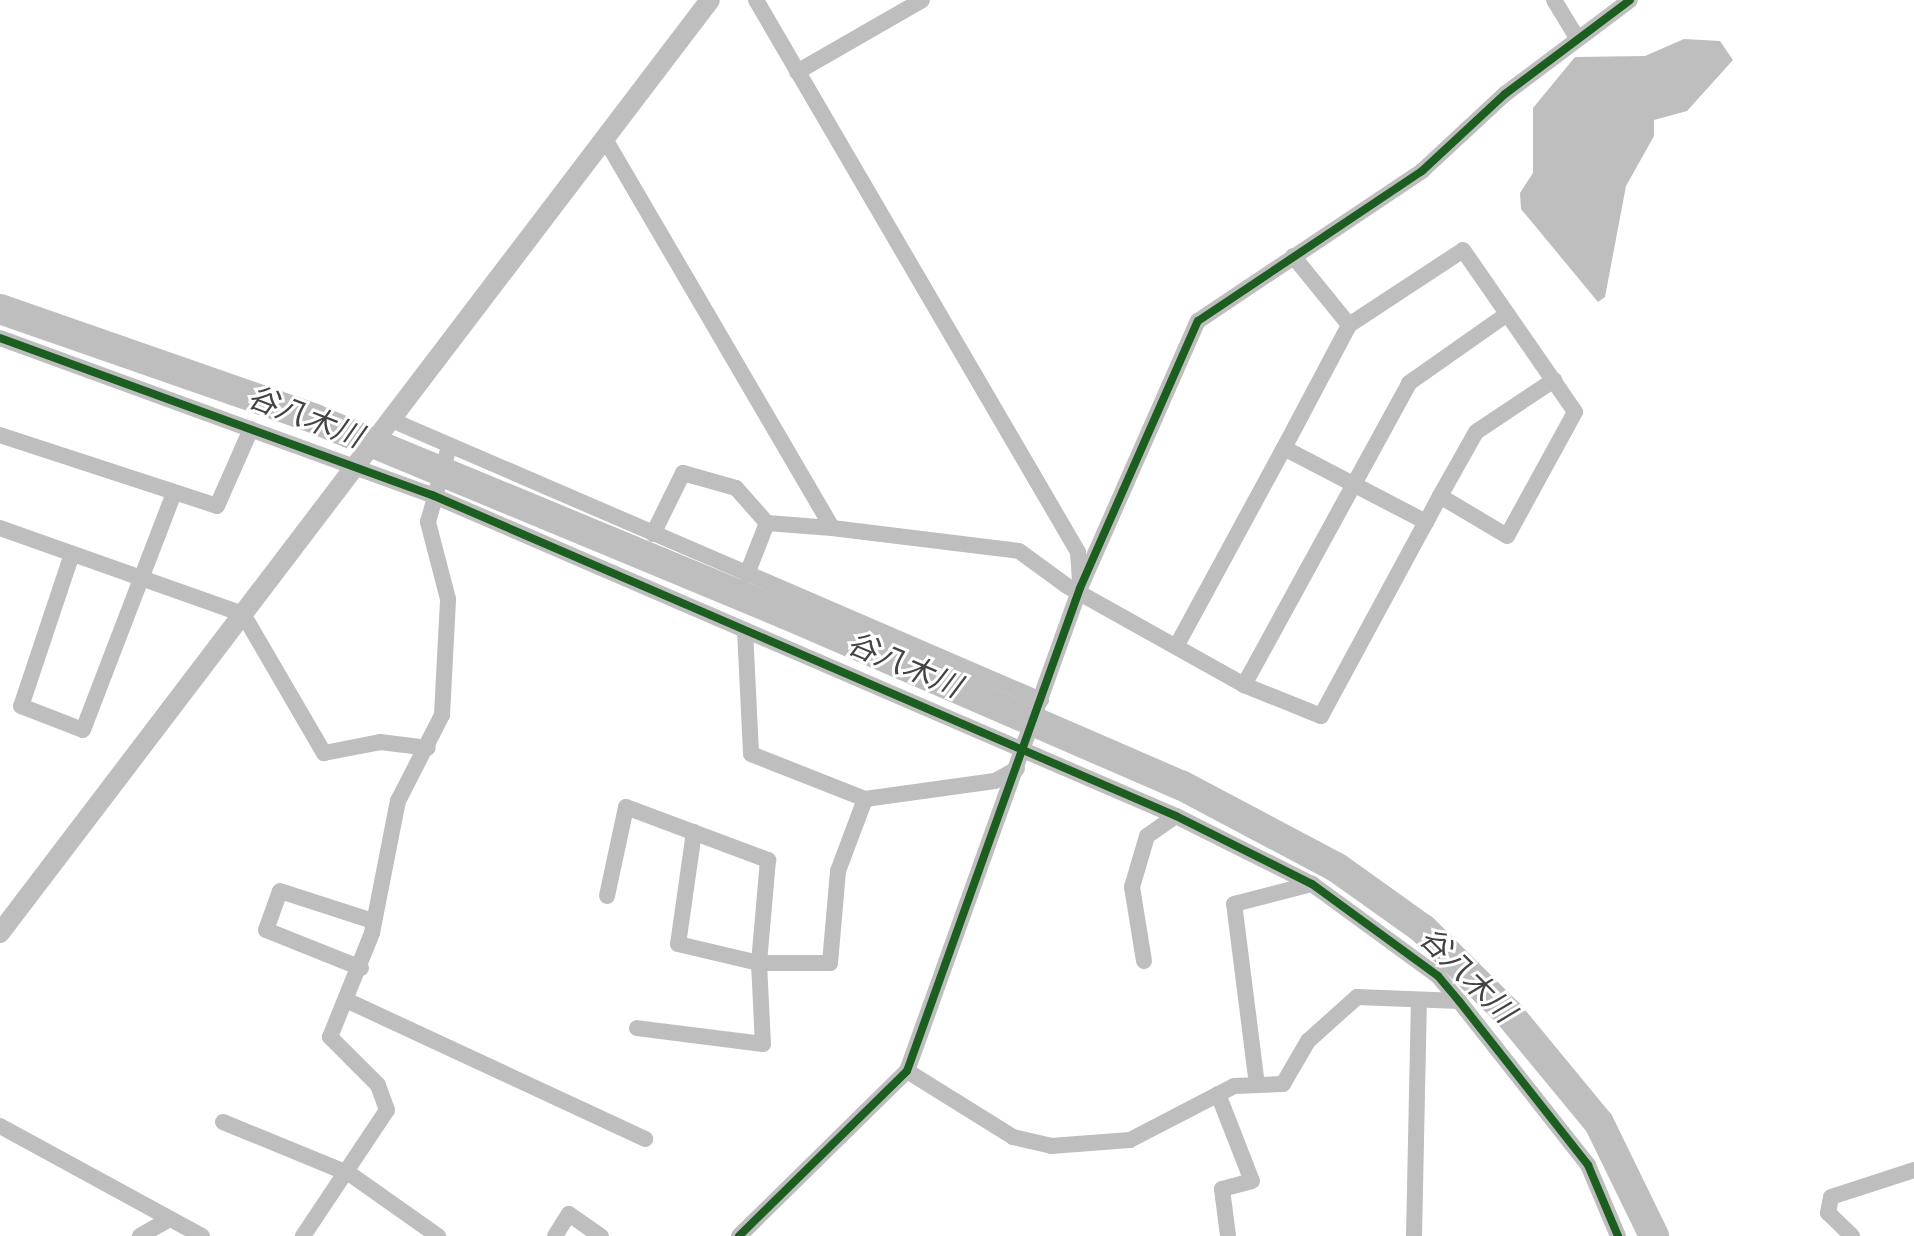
<!DOCTYPE html>
<html>
<head>
<meta charset="utf-8">
<style>
	body { margin:0 }
	#map { position:relative; width:1914px; height:1236px; overflow:hidden; background:#fff; font-family:"Work Sans","Noto Sans JP",sans-serif }
	div>[style] { position:absolute }
	.water>* { inset:0; background:#bebebe }
	.river>* { height:30px; margin:-15px; padding:0 15px; transform-origin:15px; border-radius:15px; background:#bebebe }
	.minor>* { height:16px; margin:-8px; padding:0 8px; transform-origin:8px; border-radius:8px; background:#bebebe }
	.tertiary>* { height:20px; margin:-10px; padding:0 10px; transform-origin:10px; border-radius:10px; background:#bebebe }
	.cycleway>* { height:8px; margin:-4px; padding:0 4px; transform-origin:4px; border-radius:4px; background:#1b5e20 }
	span { translate:-50% -50%; white-space:nowrap; text-align:center; line-height:1.15; -webkit-text-stroke:6px #fff; paint-order:stroke }
	.water-label { font-size:30px; color:#434343; font-style:italic }
</style>
</head>
<body>
<div id="map">
	<div class="water">
		<i style="clip-path:polygon(1684px 39px,1720px 41px,1733px 60px,1687px 111px,1654px 120px,1654px 136px,1626px 186px,1605px 297px,1598px 302px,1521px 209px,1520px 193px,1533px 173px,1533px 108px,1575px 57px,1645px 56px)"></i>
	</div>
	<div class="river">
		<i style="left:0;top:309px;width:334px;rotate:19.2deg"></i>
		<i style="left:315px;top:419px;width:509px;rotate:22.53deg"></i>
		<i style="left:785px;top:614px;width:431px;rotate:23.4deg"></i>
		<i style="left:1181px;top:785px;width:175px;rotate:27.9deg"></i>
		<i style="left:1336px;top:867px;width:107px;rotate:35.5deg"></i>
		<i style="left:1423px;top:929px;width:121px;rotate:44.7deg"></i>
		<i style="left:1509px;top:1014px;width:141px;rotate:50.5deg"></i>
		<i style="left:1599px;top:1123px;width:126px;rotate:64deg"></i>
	</div>
	<div class="minor">
		<i style="left:756px;top:0;width:639px;rotate:59.74deg"></i>
		<i style="left:1078px;top:552px;width:31px;rotate:86deg"></i>
		<i style="left:1554px;top:0;width:42px;rotate:58.6deg"></i>
		<i style="left:797px;top:72px;width:144px;rotate:-29.9deg"></i>
		<i style="left:605px;top:139px;width:450px;rotate:59.7deg"></i>
		<i style="left:832px;top:528px;width:188px;rotate:7deg"></i>
		<i style="left:1019px;top:551px;width:59px;rotate:36.1deg"></i>
		<i style="left:1067px;top:586px;width:203px;rotate:29.2deg"></i>
		<i style="left:1244px;top:685px;width:83px;rotate:21.9deg"></i>
		<i style="left:1321px;top:716px;width:221px;rotate:-61.6deg"></i>
		<i style="left:1293px;top:256px;width:89px;rotate:50.9deg"></i>
		<i style="left:1349px;top:325px;width:136px;rotate:-33.3deg"></i>
		<i style="left:1463px;top:250px;width:197px;rotate:55.3deg"></i>
		<i style="left:1575px;top:412px;width:141px;rotate:118.7deg"></i>
		<i style="left:1507px;top:536px;width:78px;rotate:-149.2deg"></i>
		<i style="left:1440px;top:496px;width:30px;rotate:118deg"></i>
		<i style="left:1426px;top:522px;width:160px;rotate:-152.5deg"></i>
		<i style="left:1284px;top:448px;width:139px;rotate:-62.1deg"></i>
		<i style="left:0;top:338px;width:460px;rotate:20deg"></i>
		<i style="left:432px;top:495px;width:810px;rotate:23.34deg"></i>
		<i style="left:1176px;top:816px;width:152px;rotate:26.6deg"></i>
		<i style="left:1312px;top:884px;width:156px;rotate:36.1deg"></i>
		<i style="left:1438px;top:976px;width:33px;rotate:50deg"></i>
		<i style="left:1459px;top:1001px;width:209px;rotate:51.8deg"></i>
		<i style="left:1588px;top:1165px;width:77px;rotate:67.1deg"></i>
		<i style="left:389px;top:419px;width:710px;rotate:23.32deg"></i>
		<i style="left:0;top:435px;width:228px;rotate:18.1deg"></i>
		<i style="left:217px;top:506px;width:84px;rotate:-66.2deg"></i>
		<i style="left:1440px;top:496px;width:73px;rotate:-60.6deg"></i>
		<i style="left:1476px;top:432px;width:94px;rotate:-33.7deg"></i>
		<i style="left:0;top:528px;width:258px;rotate:19.5deg"></i>
		<i style="left:243px;top:614px;width:161px;rotate:59.8deg"></i>
		<i style="left:324px;top:753px;width:57px;rotate:-11.1deg"></i>
		<i style="left:380px;top:742px;width:48px;rotate:7.1deg"></i>
		<i style="left:653px;top:534px;width:68px;rotate:-63.8deg"></i>
		<i style="left:683px;top:473px;width:55px;rotate:15.8deg"></i>
		<i style="left:736px;top:488px;width:47px;rotate:48.5deg"></i>
		<i style="left:767px;top:523px;width:65px;rotate:4.4deg"></i>
		<i style="left:72px;top:554px;width:160px;rotate:108.5deg"></i>
		<i style="left:21px;top:706px;width:66px;rotate:21.2deg"></i>
		<i style="left:83px;top:730px;width:254px;rotate:-69deg"></i>
		<i style="left:747px;top:574px;width:55px;rotate:-68.6deg"></i>
		<i style="left:745px;top:630px;width:124px;rotate:87.2deg"></i>
		<i style="left:751px;top:754px;width:123px;rotate:21.5deg"></i>
		<i style="left:865px;top:799px;width:131px;rotate:-7.9deg"></i>
		<i style="left:995px;top:781px;width:25px;rotate:-29deg"></i>
		<i style="left:1177px;top:645px;width:224px;rotate:-61.5deg"></i>
		<i style="left:1244px;top:685px;width:344px;rotate:-61.3deg"></i>
		<i style="left:1409px;top:383px;width:120px;rotate:-35.1deg"></i>
		<i style="left:694px;top:832px;width:113px;rotate:98.1deg"></i>
		<i style="left:678px;top:944px;width:83px;rotate:13.2deg"></i>
		<i style="left:759px;top:963px;width:71px"></i>
		<i style="left:830px;top:963px;width:92px;rotate:-85deg"></i>
		<i style="left:838px;top:871px;width:77px;rotate:-69.4deg"></i>
		<i style="left:607px;top:896px;width:91px;rotate:-77.9deg"></i>
		<i style="left:626px;top:807px;width:152px;rotate:20.5deg"></i>
		<i style="left:768px;top:860px;width:103px;rotate:95deg"></i>
		<i style="left:759px;top:963px;width:81px;rotate:87.2deg"></i>
		<i style="left:763px;top:1044px;width:127px;rotate:-172.8deg"></i>
		<i style="left:1144px;top:961px;width:75px;rotate:-99.2deg"></i>
		<i style="left:1132px;top:887px;width:53px;rotate:-73.6deg"></i>
		<i style="left:1147px;top:836px;width:35px;rotate:-35deg"></i>
		<i style="left:361px;top:968px;width:102px;rotate:-158.2deg"></i>
		<i style="left:266px;top:930px;width:41px;rotate:-70.3deg"></i>
		<i style="left:280px;top:891px;width:98px;rotate:17.9deg"></i>
		<i style="left:346px;top:1000px;width:330px;rotate:24.9deg"></i>
		<i style="left:907px;top:1071px;width:125px;rotate:31.9deg"></i>
		<i style="left:1013px;top:1137px;width:39px;rotate:13deg"></i>
		<i style="left:1051px;top:1146px;width:79px;rotate:-4.3deg"></i>
		<i style="left:1130px;top:1140px;width:117px;rotate:-27.4deg"></i>
		<i style="left:1234px;top:1086px;width:49px;rotate:-2.3deg"></i>
		<i style="left:1283px;top:1084px;width:50px;rotate:-59.8deg"></i>
		<i style="left:1308px;top:1041px;width:66px;rotate:-41.9deg"></i>
		<i style="left:1357px;top:997px;width:102px;rotate:2.2deg"></i>
		<i style="left:1257px;top:1085px;width:182px;rotate:-97.2deg"></i>
		<i style="left:1234px;top:904px;width:81px;rotate:-14.4deg"></i>
		<i style="left:1218px;top:1094px;width:93px;rotate:68.7deg"></i>
		<i style="left:1252px;top:1181px;width:31px;rotate:165deg"></i>
		<i style="left:1222px;top:1189px;width:47px;rotate:82.7deg"></i>
		<i style="left:223px;top:1122px;width:137px;rotate:22.3deg"></i>
		<i style="left:350px;top:1174px;width:108px;rotate:35.2deg"></i>
		<i style="left:0;top:1126px;width:230px;rotate:28.6deg"></i>
		<i style="left:140px;top:1236px;width:34px;rotate:-30deg"></i>
		<i style="left:303px;top:1236px;width:151px;rotate:-56.3deg"></i>
		<i style="left:387px;top:1110px;width:27px;rotate:-110deg"></i>
		<i style="left:378px;top:1085px;width:68px;rotate:-135deg"></i>
		<i style="left:330px;top:1037px;width:112px;rotate:-68deg"></i>
		<i style="left:372px;top:933px;width:135px;rotate:-78.9deg"></i>
		<i style="left:398px;top:801px;width:97px;rotate:-62.9deg"></i>
		<i style="left:442px;top:715px;width:116px;rotate:-87deg"></i>
		<i style="left:448px;top:599px;width:80px;rotate:-104.6deg"></i>
		<i style="left:428px;top:522px;width:78px;rotate:-74.4deg"></i>
		<i style="left:555px;top:1236px;width:26px;rotate:-58deg"></i>
		<i style="left:569px;top:1214px;width:39px;rotate:35deg"></i>
		<i style="left:739px;top:1236px;width:235px;rotate:-44.5deg"></i>
		<i style="left:907px;top:1071px;width:513px;rotate:-70.29deg"></i>
		<i style="left:1080px;top:588px;width:292px;rotate:-66.2deg"></i>
		<i style="left:1198px;top:321px;width:270px;rotate:-33.8deg"></i>
		<i style="left:1422px;top:171px;width:113px;rotate:-42.9deg"></i>
		<i style="left:1505px;top:94px;width:156px;rotate:-36.9deg"></i>
		<i style="left:1414px;top:1236px;width:231px;rotate:-88.8deg"></i>
		<i style="left:1852px;top:1236px;width:33px;rotate:-136deg"></i>
		<i style="left:1828px;top:1213px;width:16px;rotate:-79deg"></i>
		<i style="left:1831px;top:1197px;width:87px;rotate:-18deg"></i>
	</div>
	<div class="tertiary">
		<i style="left:0;top:933px;width:1172px;rotate:-52.73deg"></i>
	</div>
	<div class="cycleway">
		<i style="left:0;top:338px;width:460px;rotate:20deg"></i>
		<i style="left:432px;top:495px;width:810px;rotate:23.34deg"></i>
		<i style="left:1176px;top:816px;width:152px;rotate:26.6deg"></i>
		<i style="left:1312px;top:884px;width:156px;rotate:36.1deg"></i>
		<i style="left:1438px;top:976px;width:33px;rotate:50deg"></i>
		<i style="left:1459px;top:1001px;width:209px;rotate:51.8deg"></i>
		<i style="left:1588px;top:1165px;width:77px;rotate:67.1deg"></i>
		<i style="left:739px;top:1236px;width:235px;rotate:-44.5deg"></i>
		<i style="left:907px;top:1071px;width:513px;rotate:-70.29deg"></i>
		<i style="left:1080px;top:588px;width:292px;rotate:-66.2deg"></i>
		<i style="left:1198px;top:321px;width:270px;rotate:-33.8deg"></i>
		<i style="left:1422px;top:171px;width:113px;rotate:-42.9deg"></i>
		<i style="left:1505px;top:94px;width:156px;rotate:-36.9deg"></i>
	</div>
	<div class="water-label">
		<span style="left:305px;top:417px;rotate:21deg">谷八木川</span>
		<span style="left:904px;top:665px;rotate:23deg">谷八木川</span>
		<span style="left:1467px;top:975px;rotate:45deg">谷八木川</span>
	</div>
</div>
</body>
</html>
